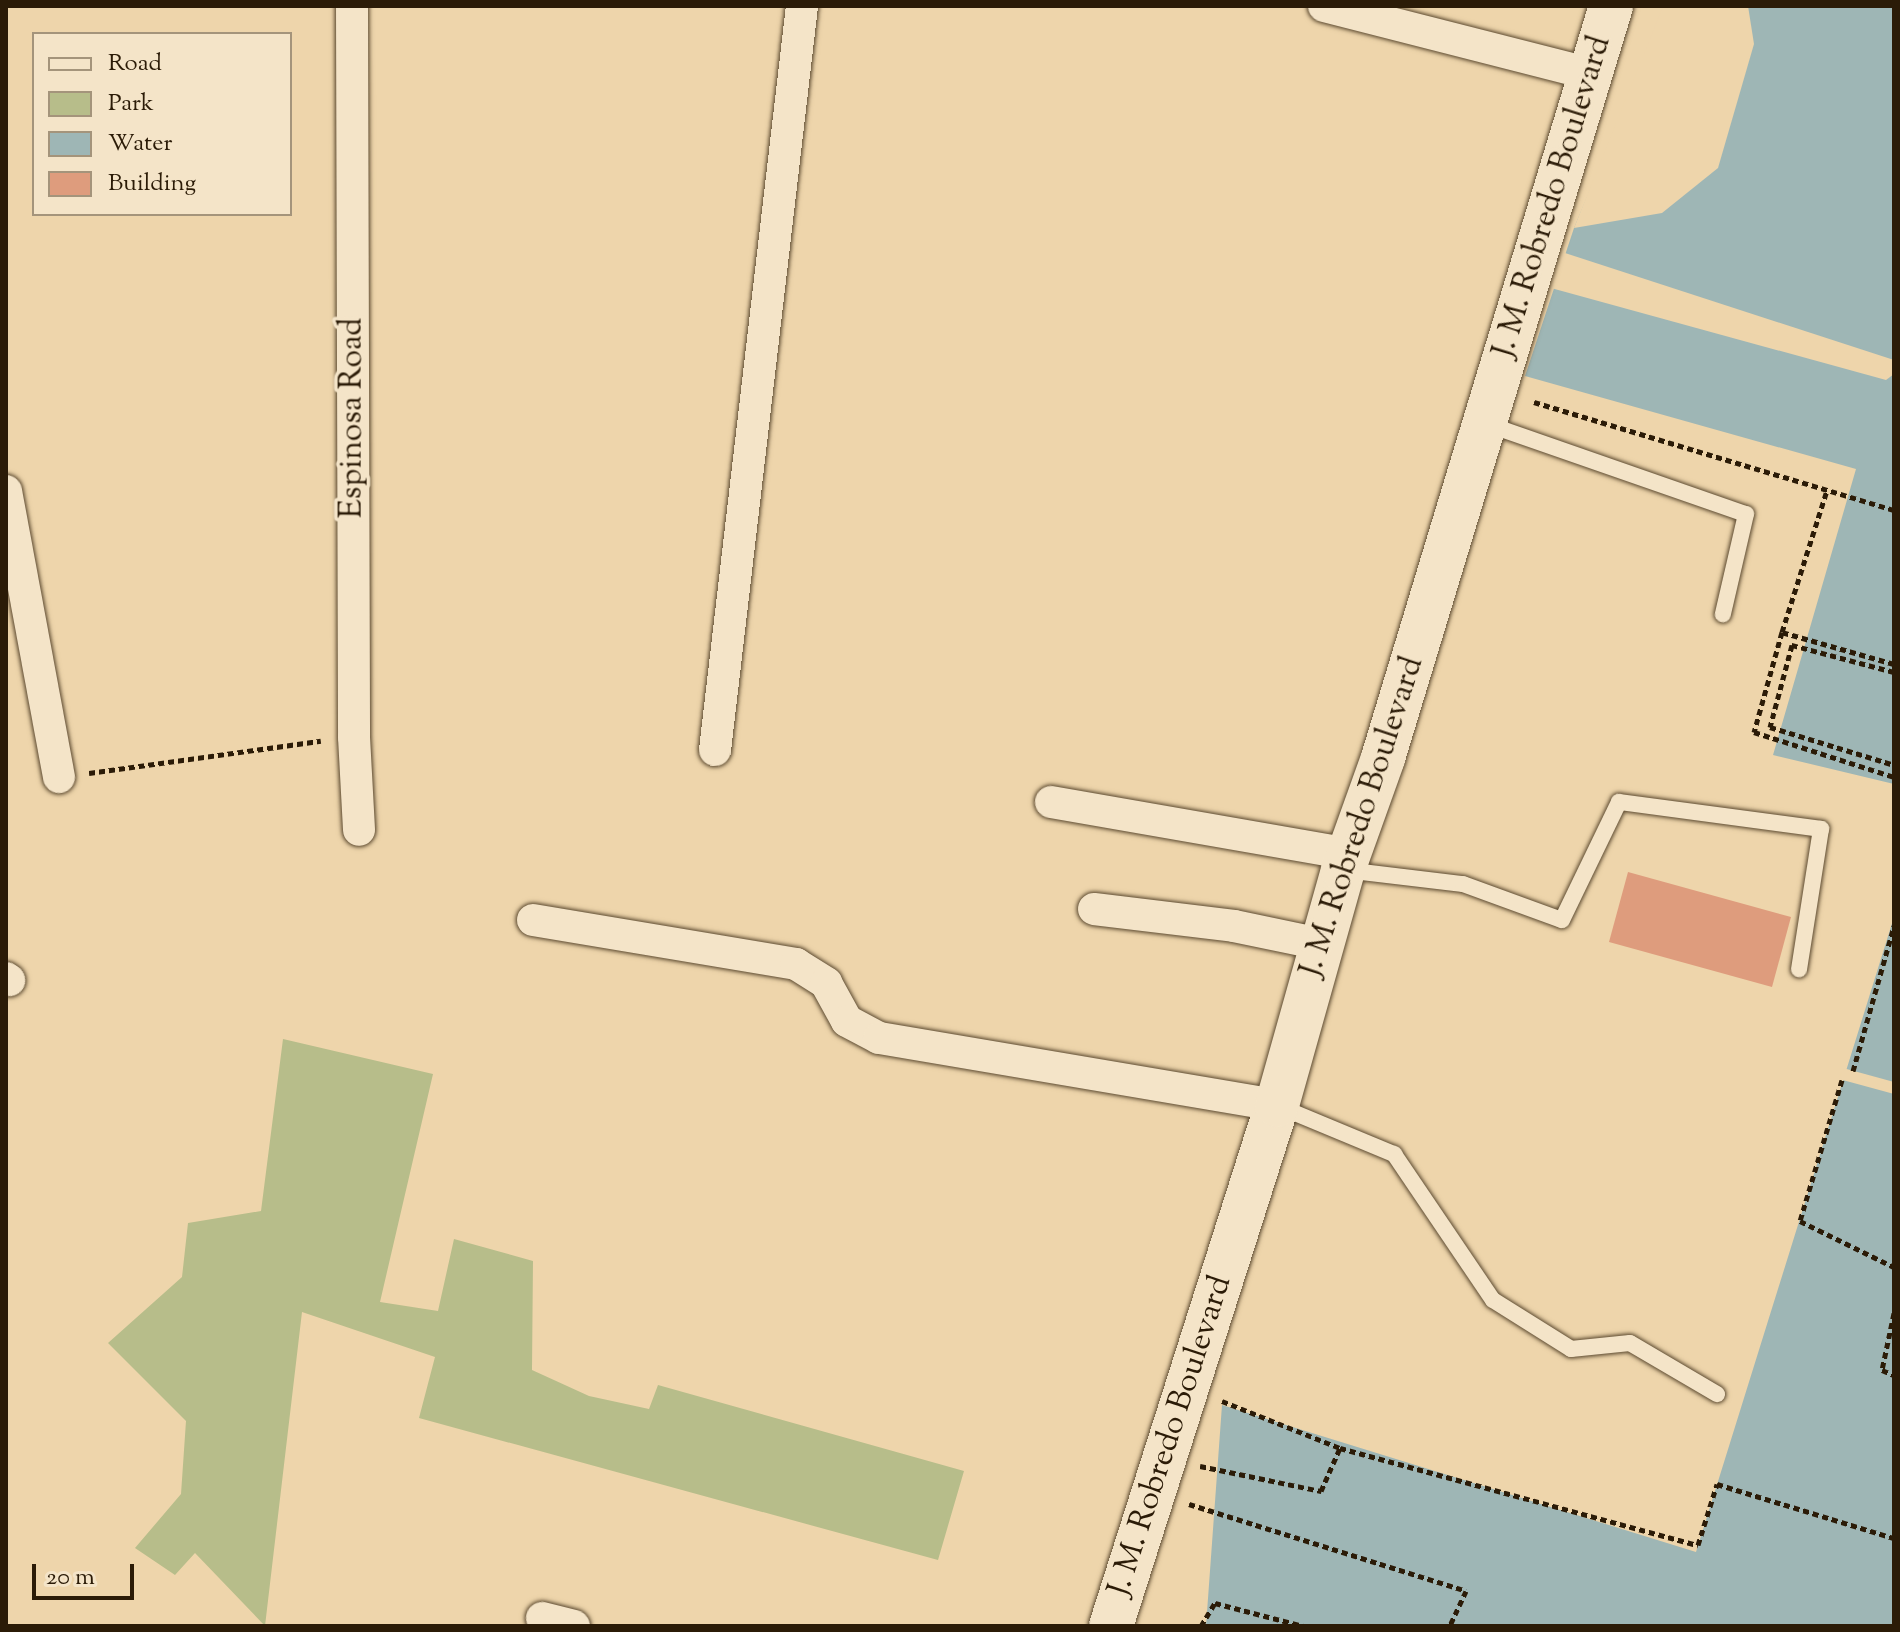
<!DOCTYPE html>
<html>
<head>
<meta charset="utf-8">
<style>
	body { margin:0 }
	#map { position:relative; width:1900px; height:1632px; overflow:hidden; background:#eed5ab; font-family:"Sorts Mill Goudy",serif }
	div>[style] { position:absolute }
	.green>* { inset:0; background:#b7bd8a }
	.water>* { inset:0; background:#9eb6b5 }
	.pier>* { inset:0; background:#eed5ab }
	.building>* { inset:0; background:#de9c7d }
	.path>* { height:5px; margin-top:-2.5px; transform-origin:0; background:repeating-linear-gradient(90deg,#2b1b07 0 6px,transparent 0 10px) }
	.roads { filter:drop-shadow(0 0 2px #5c4a30) drop-shadow(0 0 2px #5c4a30) }
	.service>* { height:16px; margin:-8px; padding:0 8px; transform-origin:8px; border-radius:8px; background:#f4e4c8 }
	.minor>* { height:32px; margin:-16px; padding:0 16px; transform-origin:16px; border-radius:16px; background:#f4e4c8 }
	.secondary>* { height:44px; margin:-22px; padding:0 22px; transform-origin:22px; border-radius:22px; background:#f4e4c8 }
	span { translate:-50% -50%; white-space:nowrap; text-align:center; line-height:1.15; -webkit-text-stroke:7px #f4e4c8; paint-order:stroke }
	.street-label { font-size:32px; color:#2b1b07 }
	.frame { position:absolute; inset:0; border:8px solid #2b1b07; pointer-events:none }
	.legend { position:absolute; left:32px; top:32px; width:260px; height:184px; box-sizing:border-box; background:#f4e4c8; border:2px solid #a4947b; margin:0; padding:10px 14px; list-style:none; font-size:24px; color:#2b1b07 }
	.legend li { display:flex; align-items:center; gap:16px; height:40px }
	.legend b { width:40px; border:2px solid #a4947b }
	.scale { position:absolute; left:32px; top:1564px; width:102px; height:36px; box-sizing:border-box; border:4px solid #2b1b07; border-top:0; padding-left:10px; font-size:24px; line-height:28px; white-space:nowrap; color:#2b1b07; -webkit-text-stroke:6px #f4e4c8; paint-order:stroke }
</style>
</head>
<body>
<div id="map">
	<div class="green">
		<i style="clip-path:polygon(283px 1039px,433px 1074px,380px 1302px,438px 1311px,454px 1239px,533px 1261px,532px 1370px,589px 1396px,649px 1409px,658px 1385px,964px 1471px,938px 1560px,419px 1418px,435px 1357px,302px 1312px,265px 1626px,195px 1553px,175px 1575px,135px 1548px,181px 1494px,186px 1421px,108px 1343px,182px 1277px,188px 1223px,261px 1211px)"></i>
	</div>
	<div class="water">
		<i style="clip-path:polygon(1667px 6px,1894px 6px,1894px 784px,1773px 755px,1856px 469px,1525px 376px,1574px 228px)"></i>
		<i style="clip-path:polygon(1894px 917px,1894px 1626px,1206px 1626px,1222px 1405px,1696px 1552px)"></i>
	</div>
	<div class="pier">
		<i style="clip-path:polygon(1663px 6px,1748px 6px,1754px 44px,1718px 168px,1662px 213px,1574px 228px)"></i>
		<i style="clip-path:polygon(1565px 253px,1894px 360px,1894px 374px,1886px 380px,1551px 288px)"></i>
		<i style="clip-path:polygon(1843px 1068px,1894px 1082px,1894px 1094px,1839px 1079px)"></i>
	</div>
	<div class="building">
		<i style="clip-path:polygon(1628px 872px,1791px 917px,1772px 987px,1609px 942px)"></i>
	</div>
	<div class="path">
		<i style="left:1534px;top:402px;width:376px;rotate:16.7deg"></i>
		<i style="left:1782px;top:632px;width:149px;rotate:-72.4deg"></i>
		<i style="left:1894px;top:664px;width:116px;rotate:-164.1deg"></i>
		<i style="left:1782px;top:632px;width:104px;rotate:105.6deg"></i>
		<i style="left:1754px;top:732px;width:147px;rotate:17.8deg"></i>
		<i style="left:1894px;top:672px;width:106px;rotate:-165.2deg"></i>
		<i style="left:1792px;top:645px;width:85px;rotate:105deg"></i>
		<i style="left:1770px;top:727px;width:130px;rotate:17deg"></i>
		<i style="left:89px;top:773px;width:234px;rotate:-7.9deg"></i>
		<i style="left:1853px;top:1071px;width:151px;rotate:-74.2deg"></i>
		<i style="left:1842px;top:1080px;width:147px;rotate:106.6deg"></i>
		<i style="left:1800px;top:1221px;width:105px;rotate:26.1deg"></i>
		<i style="left:1894px;top:1313px;width:58px;rotate:101.9deg"></i>
		<i style="left:1882px;top:1370px;width:13px;rotate:23deg"></i>
		<i style="left:1222px;top:1401px;width:127px;rotate:21.7deg"></i>
		<i style="left:1200px;top:1466px;width:124px;rotate:11.7deg"></i>
		<i style="left:1321px;top:1491px;width:47px;rotate:-66.2deg"></i>
		<i style="left:1340px;top:1448px;width:371px;rotate:15.2deg"></i>
		<i style="left:1698px;top:1545px;width:64px;rotate:-72.7deg"></i>
		<i style="left:1717px;top:1484px;width:185px;rotate:17deg"></i>
		<i style="left:1189px;top:1504px;width:290px;rotate:17.4deg"></i>
		<i style="left:1466px;top:1591px;width:38px;rotate:115deg"></i>
		<i style="left:1201px;top:1626px;width:27px;rotate:-59deg"></i>
		<i style="left:1215px;top:1603px;width:91px;rotate:14.6deg"></i>
	</div>
	<div class="roads">
		<div class="service">
			<i style="left:1487px;top:424px;width:274px;rotate:19.2deg"></i>
			<i style="left:1746px;top:514px;width:103px;rotate:103deg"></i>
			<i style="left:1345px;top:870px;width:119px;rotate:6.8deg"></i>
			<i style="left:1463px;top:884px;width:105px;rotate:20deg"></i>
			<i style="left:1562px;top:920px;width:131px;rotate:-64.2deg"></i>
			<i style="left:1619px;top:802px;width:204px;rotate:7.6deg"></i>
			<i style="left:1821px;top:829px;width:142px;rotate:98.9deg"></i>
			<i style="left:1278px;top:1106px;width:126px;rotate:22.5deg"></i>
			<i style="left:1394px;top:1154px;width:176px;rotate:55.9deg"></i>
			<i style="left:1493px;top:1300px;width:92px;rotate:32.1deg"></i>
			<i style="left:1571px;top:1349px;width:59px;rotate:-5.8deg"></i>
			<i style="left:1630px;top:1343px;width:101px;rotate:30.4deg"></i>
		</div>
		<div class="minor">
			<i style="left:352px;top:6px;width:731px;rotate:89.84deg"></i>
			<i style="left:354px;top:737px;width:93px;rotate:86.9deg"></i>
			<i style="left:1324px;top:6px;width:275px;rotate:14.3deg"></i>
			<i style="left:6px;top:491px;width:291px;rotate:79.5deg"></i>
			<i style="left:715px;top:750px;width:749px;rotate:-83.33deg"></i>
			<i style="left:1051px;top:802px;width:303px;rotate:9.9deg"></i>
			<i style="left:1094px;top:909px;width:141px;rotate:6.9deg"></i>
			<i style="left:1234px;top:926px;width:89px;rotate:11.7deg"></i>
			<i style="left:533px;top:920px;width:267px;rotate:9.5deg"></i>
			<i style="left:796px;top:964px;width:36px;rotate:32deg"></i>
			<i style="left:826px;top:983px;width:43px;rotate:61.1deg"></i>
			<i style="left:847px;top:1021px;width:36px;rotate:28deg"></i>
			<i style="left:879px;top:1038px;width:404px;rotate:9.6deg"></i>
			<i style="left:6px;top:978px;width:4px;rotate:34deg"></i>
			<i style="left:542px;top:1618px;width:33px;rotate:14deg"></i>
		</div>
		<div class="secondary">
			<i style="left:1111px;top:1626px;width:547px;rotate:-72.33deg"></i>
			<i style="left:1277px;top:1105px;width:244px;rotate:-74.3deg"></i>
			<i style="left:1343px;top:870px;width:119px;rotate:-70.3deg"></i>
			<i style="left:1383px;top:758px;width:786px;rotate:-73.13deg"></i>
		</div>
	</div>
	<div class="street-label">
		<span style="left:1553px;top:197px;rotate:-73deg">J. M. Robredo Boulevard</span>
		<span style="left:353px;top:418px;rotate:-90deg">Espinosa Road</span>
		<span style="left:1363px;top:817px;rotate:-72deg">J. M. Robredo Boulevard</span>
		<span style="left:1171px;top:1436px;rotate:-72deg">J. M. Robredo Boulevard</span>
	</div>
	<div class="frame"></div>
	<ul class="legend">
	<li><b style="height:10px;background:#f4e4c8"></b>Road</li>
	<li><b style="height:22px;background:#b7bd8a"></b>Park</li>
	<li><b style="height:22px;background:#9eb6b5"></b>Water</li>
	<li><b style="height:22px;background:#de9c7d"></b>Building</li>
	</ul>
	<div class="scale">20 m</div>
</div>
</body>
</html>
